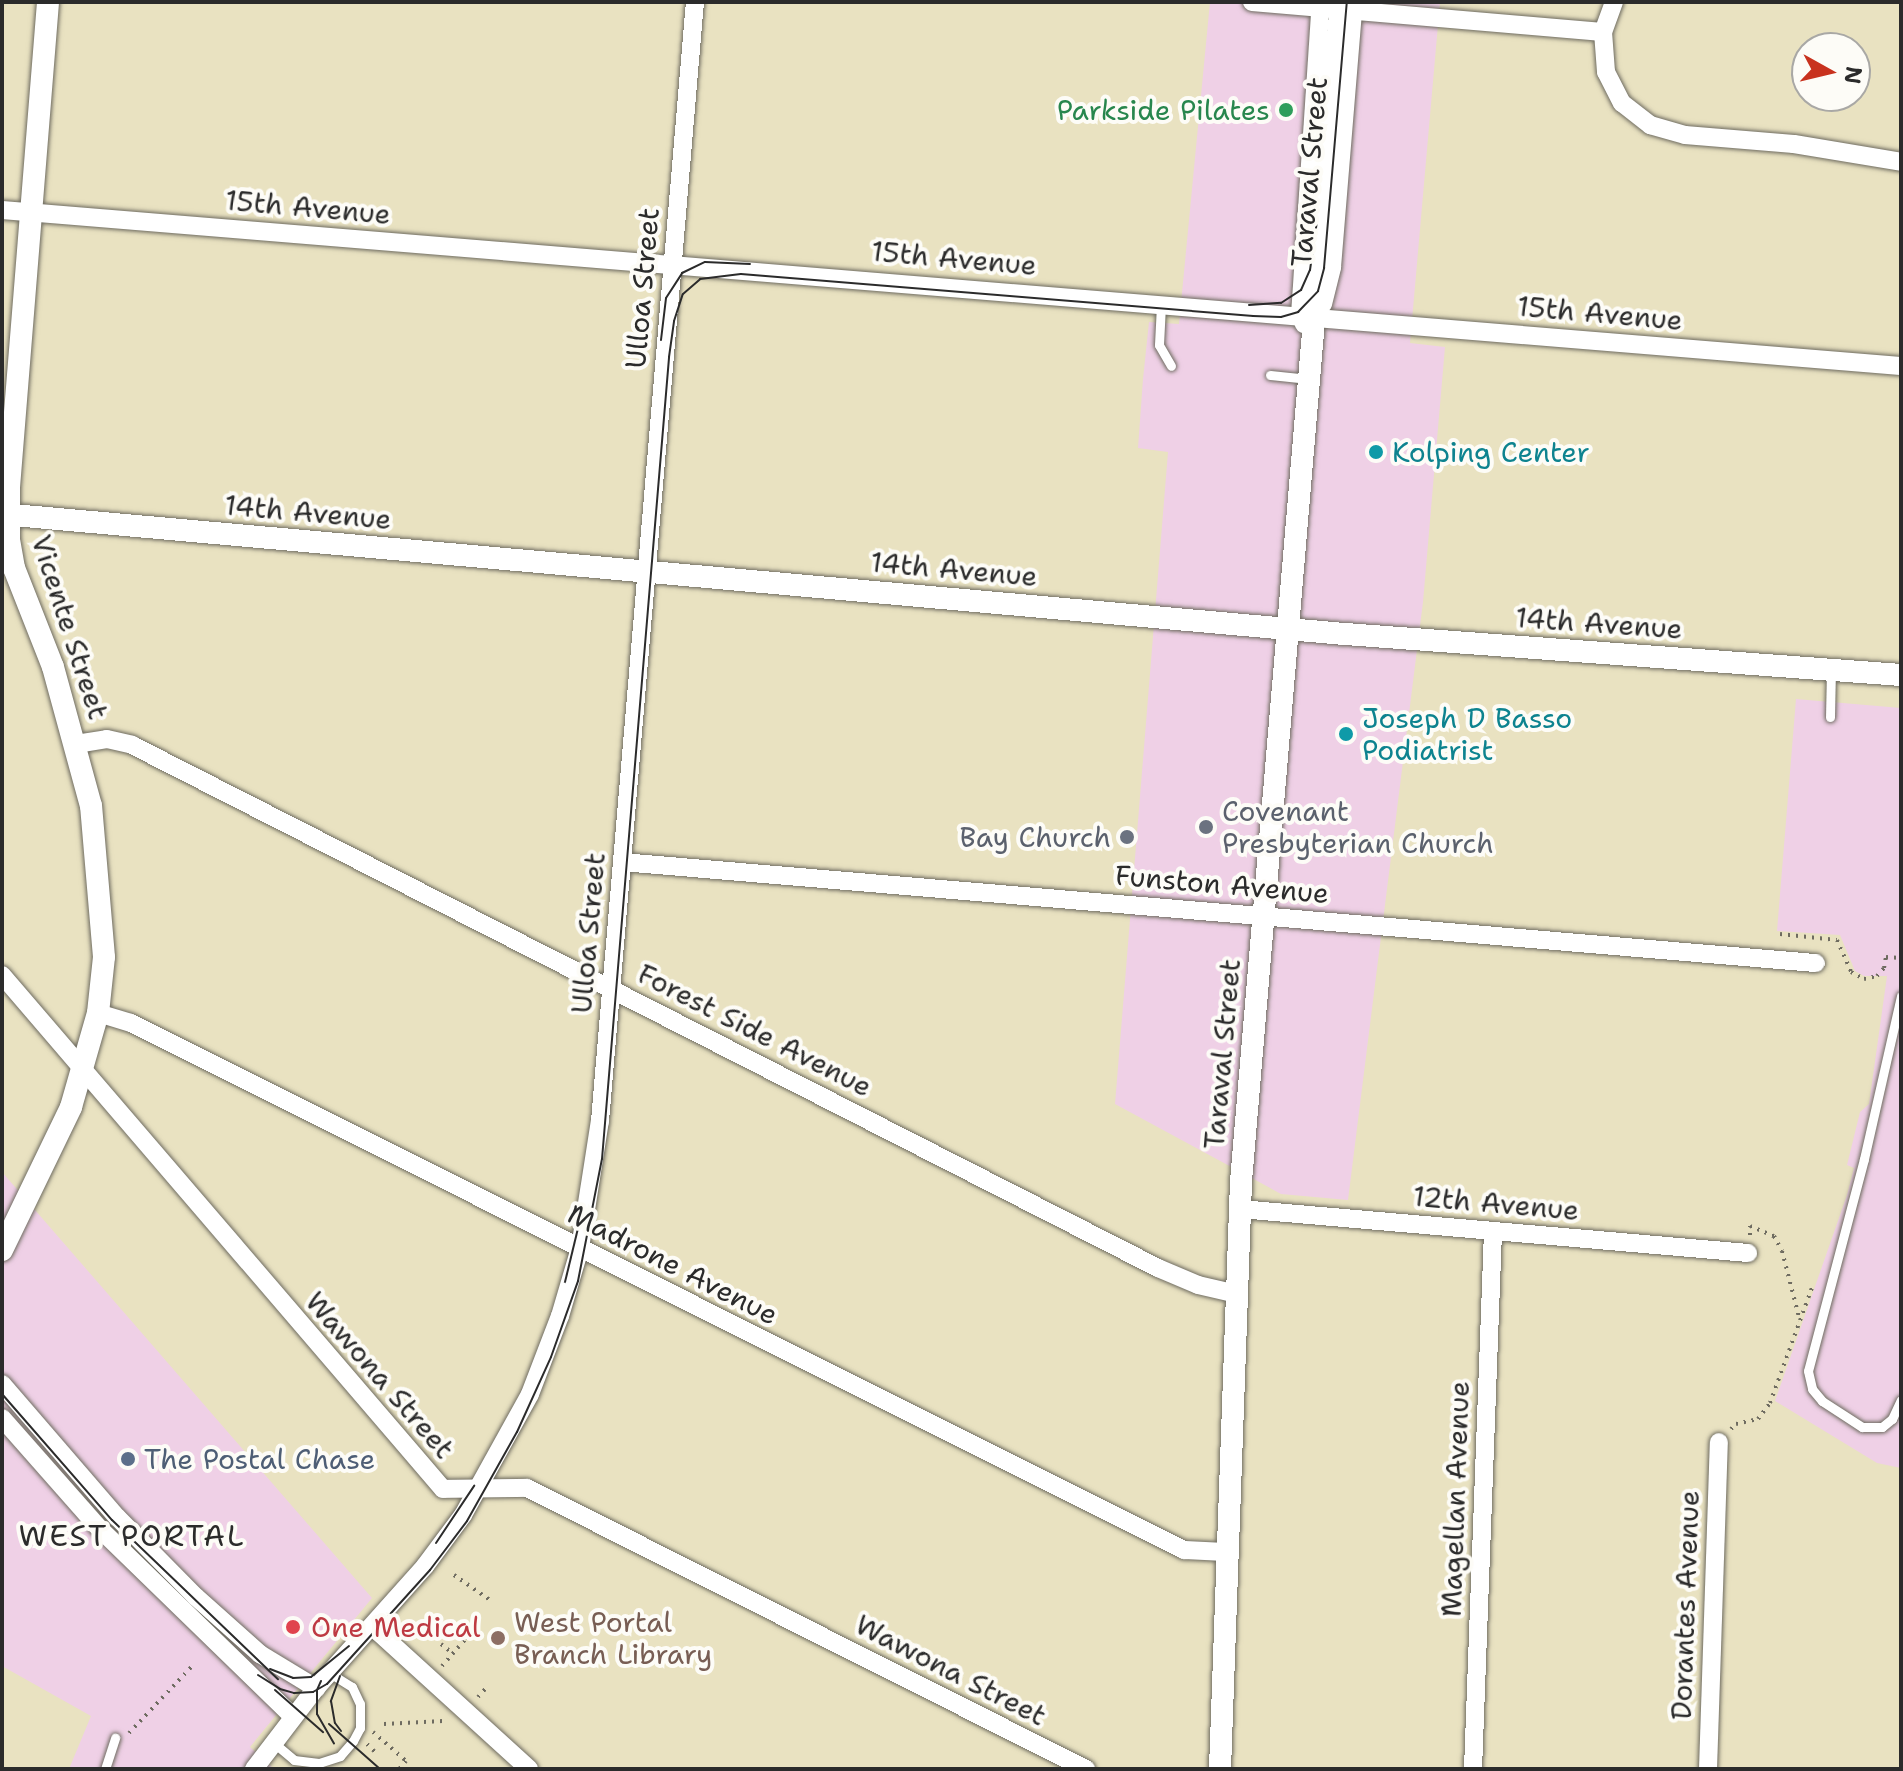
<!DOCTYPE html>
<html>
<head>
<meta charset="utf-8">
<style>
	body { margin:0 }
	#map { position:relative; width:1903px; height:1771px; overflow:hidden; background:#e9e2c1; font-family:"Shantell Sans",sans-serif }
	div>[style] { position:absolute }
	.built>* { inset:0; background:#efd0e6 }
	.path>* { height:4px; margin-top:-2px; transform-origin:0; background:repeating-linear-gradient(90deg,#6e6b60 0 2px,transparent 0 8px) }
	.roads { filter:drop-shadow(0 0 2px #6e6b60) drop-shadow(0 0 2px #6e6b60) }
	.service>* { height:9px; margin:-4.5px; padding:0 4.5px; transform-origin:4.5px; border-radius:4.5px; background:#fff }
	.minor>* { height:18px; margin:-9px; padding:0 9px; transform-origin:9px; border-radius:9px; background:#fff }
	.tertiary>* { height:22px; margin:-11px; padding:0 11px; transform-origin:11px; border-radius:11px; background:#fff }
	.tram>* { height:2px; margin:-1px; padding:0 1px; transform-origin:1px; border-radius:1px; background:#2b2b2b }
	.dots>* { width:22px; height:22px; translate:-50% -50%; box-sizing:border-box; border:4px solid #fdfcf7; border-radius:50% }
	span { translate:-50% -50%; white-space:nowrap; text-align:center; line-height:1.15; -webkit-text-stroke:8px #fdfcf7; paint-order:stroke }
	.leisure-label { font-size:28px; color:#27864d }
	.right { translate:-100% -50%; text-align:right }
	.street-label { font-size:28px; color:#2b2b2b }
	.culture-label { font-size:28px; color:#0d838f }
	.left { translate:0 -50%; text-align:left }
	.worship-label { font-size:28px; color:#5b616d }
	.service-label { font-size:28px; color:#4e5e75 }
	.education-label { font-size:28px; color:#785e54 }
	.health-label { font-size:28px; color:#be3a42 }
	.neighbourhood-label { font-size:30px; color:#2b2b2b; letter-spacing:2px }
	.frame { position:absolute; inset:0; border:4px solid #2b2b2b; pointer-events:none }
	.north { position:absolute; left:1791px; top:32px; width:80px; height:80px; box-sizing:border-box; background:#fdfcf7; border:2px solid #a9a8a5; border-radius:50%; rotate:98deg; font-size:22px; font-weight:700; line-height:32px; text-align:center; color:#2b2b2b }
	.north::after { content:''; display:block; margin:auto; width:28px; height:36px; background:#c8321e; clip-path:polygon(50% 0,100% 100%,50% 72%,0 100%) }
</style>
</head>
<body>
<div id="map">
	<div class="built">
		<i style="clip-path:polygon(1210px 2px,1440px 2px,1410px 343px,1445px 347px,1423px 602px,1348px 1200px,1281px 1194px,1115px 1104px,1168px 452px,1138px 448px,1143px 379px,1149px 322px,1179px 324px)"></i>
		<i style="clip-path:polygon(1796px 699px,1901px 708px,1901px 1468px,1877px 1463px,1775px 1401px,1847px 1195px,1854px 1168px,1847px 1165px,1860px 1112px,1869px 1104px,1887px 976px,1864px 976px,1855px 971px,1840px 935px,1777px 931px)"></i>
		<i style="clip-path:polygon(2px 1172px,372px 1598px,250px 1747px,274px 1769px,69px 1769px,91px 1716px,2px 1666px)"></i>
	</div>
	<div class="path">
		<i style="left:1780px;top:934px;width:57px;rotate:6deg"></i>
		<i style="left:1837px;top:940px;width:35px;rotate:66deg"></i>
		<i style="left:1851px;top:972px;width:15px;rotate:28deg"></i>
		<i style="left:1864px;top:979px;width:13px;rotate:-13deg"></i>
		<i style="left:1877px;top:976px;width:11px;rotate:-49deg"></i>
		<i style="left:1884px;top:968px;width:11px;rotate:-80deg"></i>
		<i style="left:1886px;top:957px;width:15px;rotate:4deg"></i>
		<i style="left:1750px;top:1235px;width:9px;rotate:-90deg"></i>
		<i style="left:1750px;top:1226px;width:26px;rotate:23deg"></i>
		<i style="left:1774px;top:1236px;width:17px;rotate:62deg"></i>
		<i style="left:1782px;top:1251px;width:72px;rotate:75.6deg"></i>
		<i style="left:1731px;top:1429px;width:7px;rotate:-45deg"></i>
		<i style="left:1736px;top:1424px;width:23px;rotate:-13deg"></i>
		<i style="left:1758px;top:1419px;width:20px;rotate:-53deg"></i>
		<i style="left:1770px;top:1403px;width:126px;rotate:-70deg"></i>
		<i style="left:454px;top:1575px;width:44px;rotate:34.8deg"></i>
		<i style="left:413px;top:1635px;width:16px;rotate:-7deg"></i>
		<i style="left:441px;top:1644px;width:14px;rotate:39deg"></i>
		<i style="left:442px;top:1666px;width:38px;rotate:-49deg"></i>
		<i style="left:467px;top:1637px;width:3px;rotate:45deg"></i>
		<i style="left:478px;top:1697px;width:13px;rotate:-48deg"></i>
		<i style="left:384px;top:1724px;width:59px;rotate:-2.9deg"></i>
		<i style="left:373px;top:1732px;width:44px;rotate:41.3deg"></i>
		<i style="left:406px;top:1761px;width:11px;rotate:131deg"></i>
		<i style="left:129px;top:1733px;width:93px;rotate:-46.7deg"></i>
		<i style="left:367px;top:1744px;width:13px;rotate:45deg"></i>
	</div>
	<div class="roads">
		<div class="service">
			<i style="left:1161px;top:305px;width:40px;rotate:92.9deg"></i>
			<i style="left:1159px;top:345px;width:24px;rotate:60deg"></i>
			<i style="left:1270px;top:375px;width:39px;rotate:6deg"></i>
			<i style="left:1830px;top:717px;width:47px;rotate:-88.8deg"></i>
			<i style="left:1901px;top:996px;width:167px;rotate:102.8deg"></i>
			<i style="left:1864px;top:1159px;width:219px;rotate:104.8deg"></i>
			<i style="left:1808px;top:1371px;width:18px;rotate:77deg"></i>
			<i style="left:1812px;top:1389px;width:16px;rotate:50deg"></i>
			<i style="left:1822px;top:1401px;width:48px;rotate:33deg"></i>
			<i style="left:1862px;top:1427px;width:20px"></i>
			<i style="left:1882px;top:1427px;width:13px;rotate:-39deg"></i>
			<i style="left:1892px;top:1419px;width:21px;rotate:-65deg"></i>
			<i style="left:274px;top:1743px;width:26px;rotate:40deg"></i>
			<i style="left:294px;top:1760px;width:25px;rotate:7deg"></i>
			<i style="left:319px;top:1763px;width:22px;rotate:-18deg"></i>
			<i style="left:340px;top:1756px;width:20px;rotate:-49deg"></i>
			<i style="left:353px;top:1741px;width:15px;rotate:-62deg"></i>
			<i style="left:360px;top:1728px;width:24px;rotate:-90deg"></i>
			<i style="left:360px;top:1704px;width:19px;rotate:-115deg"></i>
			<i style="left:352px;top:1687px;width:26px;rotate:-148deg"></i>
			<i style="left:105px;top:1769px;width:33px;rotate:-72deg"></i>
		</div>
		<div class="minor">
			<i style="left:1252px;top:2px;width:352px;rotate:4.9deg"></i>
			<i style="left:1614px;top:2px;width:32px;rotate:110deg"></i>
			<i style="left:1603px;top:32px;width:40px;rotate:85.7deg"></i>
			<i style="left:1606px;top:72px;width:35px;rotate:63deg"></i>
			<i style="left:1622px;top:103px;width:36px;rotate:38deg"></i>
			<i style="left:1650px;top:125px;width:36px;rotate:16deg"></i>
			<i style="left:1685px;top:135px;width:109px;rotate:4.7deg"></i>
			<i style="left:1794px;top:144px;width:109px;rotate:9.5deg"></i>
			<i style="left:2px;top:210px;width:1905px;rotate:4.7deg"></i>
			<i style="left:1323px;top:304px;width:38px;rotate:-76deg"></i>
			<i style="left:1332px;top:267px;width:266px;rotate:-85.3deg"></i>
			<i style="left:1304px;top:324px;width:10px;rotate:-114deg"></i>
			<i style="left:1300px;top:315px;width:314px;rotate:-86.2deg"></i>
			<i style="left:76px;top:744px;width:31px;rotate:-9deg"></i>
			<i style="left:107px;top:739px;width:26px;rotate:13deg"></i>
			<i style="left:132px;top:745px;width:1152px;rotate:27.01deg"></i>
			<i style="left:1158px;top:1268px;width:43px;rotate:23deg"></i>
			<i style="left:1198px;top:1285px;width:40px;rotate:13deg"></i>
			<i style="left:622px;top:862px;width:1198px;rotate:4.84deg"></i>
			<i style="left:2px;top:975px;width:677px;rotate:49.37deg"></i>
			<i style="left:443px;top:1489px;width:84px;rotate:-0.7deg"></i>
			<i style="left:527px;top:1488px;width:626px;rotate:26.69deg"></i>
			<i style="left:98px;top:1013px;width:34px;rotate:17deg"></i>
			<i style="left:131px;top:1023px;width:1178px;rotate:26.59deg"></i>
			<i style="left:1184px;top:1550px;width:42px;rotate:2.7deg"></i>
			<i style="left:1240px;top:1209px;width:510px;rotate:4.95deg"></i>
			<i style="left:2px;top:1384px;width:176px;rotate:49.2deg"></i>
			<i style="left:117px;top:1517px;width:112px;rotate:45.4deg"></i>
			<i style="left:196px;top:1597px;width:86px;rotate:41.7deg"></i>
			<i style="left:260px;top:1654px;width:66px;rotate:31.3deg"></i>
			<i style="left:2px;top:1418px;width:148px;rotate:48.6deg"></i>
			<i style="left:100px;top:1529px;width:269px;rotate:44.2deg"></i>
			<i style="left:373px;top:1627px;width:211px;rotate:42.3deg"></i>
			<i style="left:254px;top:1769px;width:102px;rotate:-52.6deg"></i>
			<i style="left:316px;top:1688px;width:164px;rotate:-48.2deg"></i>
			<i style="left:425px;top:1566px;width:64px;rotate:-53.3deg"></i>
			<i style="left:463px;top:1515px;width:138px;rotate:-61deg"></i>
			<i style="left:530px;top:1394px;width:84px;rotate:-69deg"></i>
			<i style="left:560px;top:1316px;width:71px;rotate:-73.6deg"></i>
			<i style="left:580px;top:1248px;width:129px;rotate:-81.1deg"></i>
			<i style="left:600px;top:1121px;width:1123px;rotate:-85.15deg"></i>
			<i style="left:1473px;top:1769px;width:538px;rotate:-87.87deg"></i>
			<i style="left:1708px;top:1769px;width:327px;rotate:-88.1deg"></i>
		</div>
		<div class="tertiary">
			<i style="left:2px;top:514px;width:1335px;rotate:5.11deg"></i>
			<i style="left:1332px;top:633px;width:571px;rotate:4.22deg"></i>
			<i style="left:2px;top:1250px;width:159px;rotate:-64.2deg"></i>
			<i style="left:71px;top:1107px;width:98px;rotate:-74deg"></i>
			<i style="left:98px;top:1013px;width:56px;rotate:-83.9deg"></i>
			<i style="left:104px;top:957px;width:152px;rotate:-94.9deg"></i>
			<i style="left:91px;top:806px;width:144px;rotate:-105.3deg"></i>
			<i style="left:53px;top:667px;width:106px;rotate:-111.5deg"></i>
			<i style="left:14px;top:568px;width:27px;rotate:-100deg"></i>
			<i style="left:9px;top:541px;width:54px;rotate:-90deg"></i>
			<i style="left:9px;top:487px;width:487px;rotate:-85.4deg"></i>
			<i style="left:1220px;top:1769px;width:588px;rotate:-87.95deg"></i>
			<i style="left:1241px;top:1181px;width:1183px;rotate:-85.15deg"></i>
		</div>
	</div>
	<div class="tram">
		<i style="left:1249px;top:305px;width:32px;rotate:-4deg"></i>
		<i style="left:1281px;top:303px;width:24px;rotate:-33deg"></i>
		<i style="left:1301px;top:290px;width:22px;rotate:-66deg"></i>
		<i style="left:1310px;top:270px;width:49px;rotate:-81.9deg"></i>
		<i style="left:661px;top:340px;width:42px;rotate:-83.2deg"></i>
		<i style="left:666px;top:298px;width:30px;rotate:-57deg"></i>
		<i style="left:682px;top:273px;width:25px;rotate:-26deg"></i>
		<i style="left:705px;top:262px;width:45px;rotate:2.5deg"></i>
		<i style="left:565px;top:1282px;width:60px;rotate:-76.4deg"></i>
		<i style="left:2px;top:1394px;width:167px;rotate:48.9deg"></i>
		<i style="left:112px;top:1520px;width:230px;rotate:43.8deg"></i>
		<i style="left:436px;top:1543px;width:69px;rotate:-56.3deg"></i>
		<i style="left:270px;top:1669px;width:25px;rotate:21deg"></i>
		<i style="left:293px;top:1678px;width:18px;rotate:-3deg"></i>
		<i style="left:311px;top:1677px;width:49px;rotate:-39.2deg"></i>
		<i style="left:258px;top:1675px;width:26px;rotate:32deg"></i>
		<i style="left:280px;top:1689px;width:15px;rotate:16deg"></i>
		<i style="left:294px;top:1693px;width:19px;rotate:-3deg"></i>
		<i style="left:313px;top:1692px;width:16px;rotate:-30deg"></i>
		<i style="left:327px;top:1684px;width:154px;rotate:-47.9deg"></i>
		<i style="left:430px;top:1570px;width:61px;rotate:-52.9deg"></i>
		<i style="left:467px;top:1521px;width:102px;rotate:-60.7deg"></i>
		<i style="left:517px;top:1432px;width:82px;rotate:-65.6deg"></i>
		<i style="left:551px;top:1357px;width:81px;rotate:-70.4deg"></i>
		<i style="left:578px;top:1281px;width:124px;rotate:-78.9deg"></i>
		<i style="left:602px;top:1159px;width:805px;rotate:-85.22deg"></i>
		<i style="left:669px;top:357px;width:36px;rotate:-82deg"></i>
		<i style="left:674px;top:321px;width:28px;rotate:-72deg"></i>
		<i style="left:683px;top:294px;width:23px;rotate:-41deg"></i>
		<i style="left:700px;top:279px;width:41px;rotate:-7deg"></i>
		<i style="left:741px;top:274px;width:514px;rotate:4.69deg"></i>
		<i style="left:1253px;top:316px;width:28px;rotate:2deg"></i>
		<i style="left:1281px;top:317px;width:18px;rotate:-16deg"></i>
		<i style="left:1298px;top:312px;width:29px;rotate:-46deg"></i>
		<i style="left:1318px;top:291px;width:24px;rotate:-75deg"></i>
		<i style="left:1324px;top:268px;width:267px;rotate:-85.1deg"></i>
		<i style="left:340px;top:1676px;width:27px;rotate:110deg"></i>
		<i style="left:331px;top:1701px;width:22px;rotate:80deg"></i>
		<i style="left:335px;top:1723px;width:10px;rotate:53deg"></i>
		<i style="left:321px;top:1681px;width:10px;rotate:114deg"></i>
		<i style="left:317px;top:1690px;width:24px;rotate:90deg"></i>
		<i style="left:317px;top:1714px;width:34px;rotate:60deg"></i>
		<i style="left:275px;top:1690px;width:64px;rotate:41.2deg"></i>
		<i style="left:329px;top:1724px;width:68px;rotate:41.4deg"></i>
	</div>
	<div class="dots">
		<i style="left:1286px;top:110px;background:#2e9e5b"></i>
		<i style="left:1376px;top:452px;background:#0f9aa8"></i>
		<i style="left:1346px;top:734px;background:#0f9aa8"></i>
		<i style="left:1206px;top:827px;background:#6b7280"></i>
		<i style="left:1127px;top:837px;background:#6b7280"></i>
		<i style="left:128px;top:1459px;background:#5c6f8a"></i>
		<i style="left:293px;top:1627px;background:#e0444e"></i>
		<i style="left:498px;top:1638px;background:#8d6e63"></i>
	</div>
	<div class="leisure-label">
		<span class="right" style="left:1270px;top:110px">Parkside Pilates</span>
	</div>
	<div class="street-label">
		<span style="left:1309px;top:172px;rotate:-85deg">Taraval Street</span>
		<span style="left:308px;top:207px;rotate:5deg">15th Avenue</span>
		<span style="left:954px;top:258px;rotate:5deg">15th Avenue</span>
		<span style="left:642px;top:288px;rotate:-85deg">Ulloa Street</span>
		<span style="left:1600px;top:313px;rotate:5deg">15th Avenue</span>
		<span style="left:308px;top:512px;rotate:5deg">14th Avenue</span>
		<span style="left:954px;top:569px;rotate:5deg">14th Avenue</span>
		<span style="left:1599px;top:623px;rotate:4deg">14th Avenue</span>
		<span style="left:70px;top:627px;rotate:72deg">Vicente Street</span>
		<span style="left:1222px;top:884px;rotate:5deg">Funston Avenue</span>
		<span style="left:588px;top:933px;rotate:-85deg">Ulloa Street</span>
		<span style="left:755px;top:1030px;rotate:27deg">Forest Side Avenue</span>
		<span style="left:1222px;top:1054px;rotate:-85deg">Taraval Street</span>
		<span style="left:1496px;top:1203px;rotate:5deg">12th Avenue</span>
		<span style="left:673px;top:1264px;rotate:27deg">Madrone Avenue</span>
		<span style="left:380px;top:1375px;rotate:49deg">Wawona Street</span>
		<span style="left:1455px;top:1499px;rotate:-88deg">Magellan Avenue</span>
		<span style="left:1685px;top:1605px;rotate:-88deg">Dorantes Avenue</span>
		<span style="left:951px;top:1670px;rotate:27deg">Wawona Street</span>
	</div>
	<div class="culture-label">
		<span class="left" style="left:1392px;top:452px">Kolping Center</span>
		<span class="left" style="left:1362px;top:734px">Joseph D Basso<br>Podiatrist</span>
	</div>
	<div class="worship-label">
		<span class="left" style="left:1222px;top:827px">Covenant<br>Presbyterian Church</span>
		<span class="right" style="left:1111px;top:837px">Bay Church</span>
	</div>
	<div class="service-label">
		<span class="left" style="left:144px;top:1459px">The Postal Chase</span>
	</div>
	<div class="education-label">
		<span class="left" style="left:514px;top:1638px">West Portal<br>Branch Library</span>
	</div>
	<div class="health-label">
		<span class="left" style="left:311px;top:1627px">One Medical</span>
	</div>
	<div class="neighbourhood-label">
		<span style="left:132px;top:1536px">WEST PORTAL</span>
	</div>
	<div class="frame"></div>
	<div class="north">N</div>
</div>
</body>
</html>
